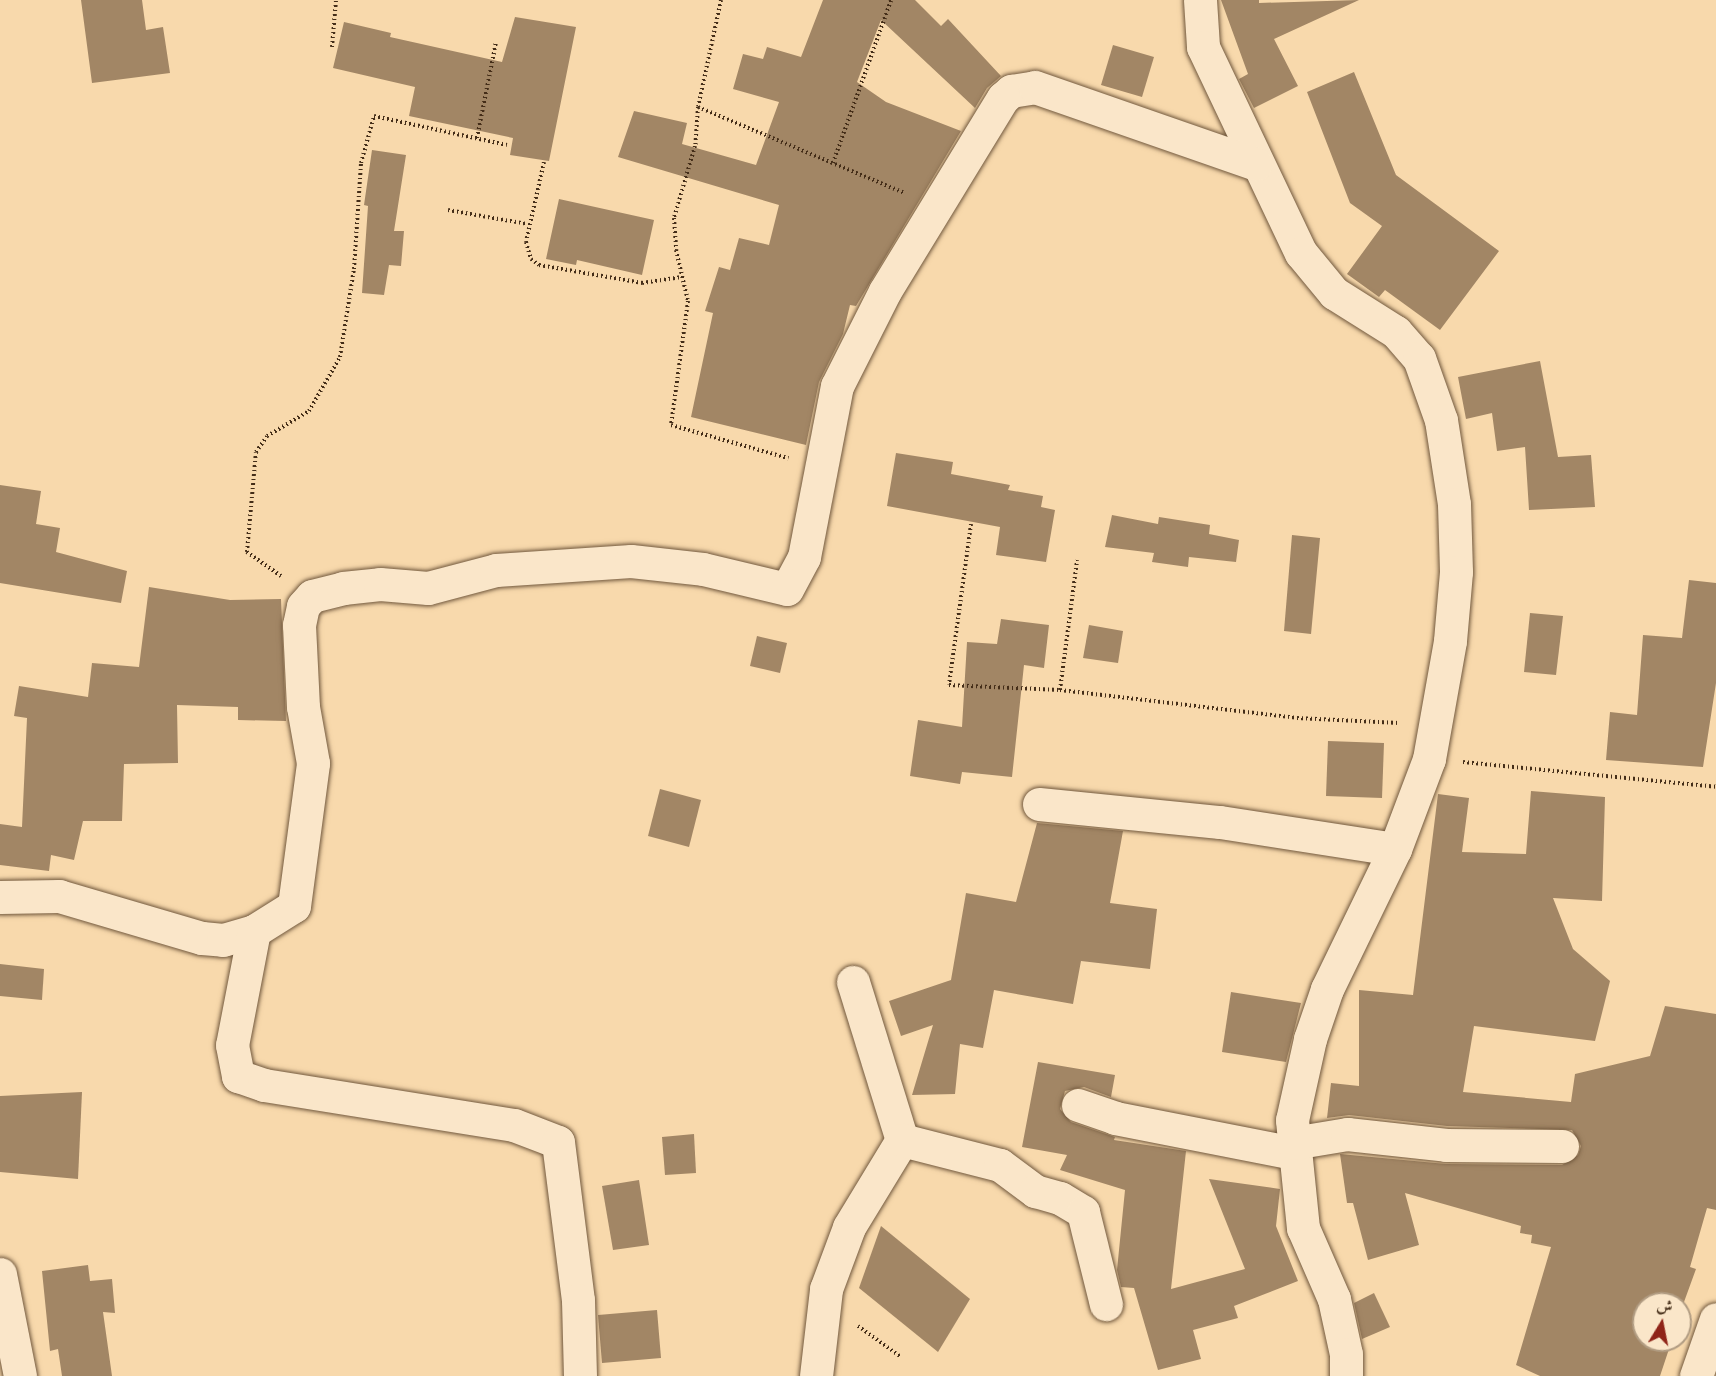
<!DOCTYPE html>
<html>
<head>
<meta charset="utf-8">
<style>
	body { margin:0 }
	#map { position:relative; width:1716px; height:1376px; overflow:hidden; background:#f8d9ac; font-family:"IM FELL Great Primer",Amiri,serif }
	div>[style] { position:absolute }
	.building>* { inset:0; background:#a28665 }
	.path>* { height:4px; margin-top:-2px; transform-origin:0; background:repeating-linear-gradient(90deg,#442d18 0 1.5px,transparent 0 4.5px) }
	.roads { filter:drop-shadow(0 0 2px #71583d) drop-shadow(0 0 2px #71583d) }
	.street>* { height:33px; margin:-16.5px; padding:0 16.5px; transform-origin:16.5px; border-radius:16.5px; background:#fae6c9 }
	span { translate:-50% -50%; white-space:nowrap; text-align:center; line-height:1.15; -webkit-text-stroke:6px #fae6c9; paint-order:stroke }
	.north { position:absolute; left:1632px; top:1292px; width:60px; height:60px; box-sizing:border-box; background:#fae6c9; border:2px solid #b19c82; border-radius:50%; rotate:10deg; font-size:16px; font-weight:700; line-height:24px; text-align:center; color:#442d18 }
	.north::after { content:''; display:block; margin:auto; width:21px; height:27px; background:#8f2418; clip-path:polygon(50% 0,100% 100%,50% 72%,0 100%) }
</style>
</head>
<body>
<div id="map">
	<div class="building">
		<i style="clip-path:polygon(81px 0,142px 0,146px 30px,163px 27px,170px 73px,92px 83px)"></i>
		<i style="clip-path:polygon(823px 0,915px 0,941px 26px,948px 19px,1001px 76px,987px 88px,975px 108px,881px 20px,857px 82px,886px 102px,961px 131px,856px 306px,850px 305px,843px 334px,819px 382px,806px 445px,691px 417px,713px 313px,705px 311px,719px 267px,730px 270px,739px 238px,769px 245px,779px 205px,618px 157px,634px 111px,687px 123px,682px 144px,756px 165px,779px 102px,733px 89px,743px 54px,763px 59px,767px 47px,801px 57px)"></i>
		<i style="clip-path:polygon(1221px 0,1259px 0,1259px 3px,1359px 0,1274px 39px,1298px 86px,1254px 108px,1239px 79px,1248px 74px)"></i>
		<i style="clip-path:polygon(515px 17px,576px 27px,549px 161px,510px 155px,513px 138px,409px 116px,415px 87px,333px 68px,344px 22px,391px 33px,390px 37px,502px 62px)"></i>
		<i style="clip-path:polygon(1113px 45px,1154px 57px,1142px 97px,1101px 85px)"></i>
		<i style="clip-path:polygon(1354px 72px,1396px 175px,1499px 251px,1440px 330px,1385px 290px,1379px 297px,1347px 274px,1382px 226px,1350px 203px,1307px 92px)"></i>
		<i style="clip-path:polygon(372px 150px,406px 155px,394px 231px,404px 231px,401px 266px,389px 265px,384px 295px,362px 293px,368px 206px,364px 205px)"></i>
		<i style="clip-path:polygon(559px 199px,654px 220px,642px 275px,577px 260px,576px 265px,546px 259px)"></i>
		<i style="clip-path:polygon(1540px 361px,1558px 457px,1591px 455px,1595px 507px,1529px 510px,1525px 447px,1497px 451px,1492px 413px,1466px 419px,1458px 377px)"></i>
		<i style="clip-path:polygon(896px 453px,953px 462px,951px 474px,1010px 485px,1008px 490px,1043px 496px,1041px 507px,1055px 510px,1046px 562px,996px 555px,1000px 527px,887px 506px)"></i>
		<i style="clip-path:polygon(0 485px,41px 491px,36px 524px,60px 528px,56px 552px,127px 571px,121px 603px,0 583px)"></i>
		<i style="clip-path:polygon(1112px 515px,1158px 524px,1159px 517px,1210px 525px,1209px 534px,1239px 540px,1236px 562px,1189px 557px,1188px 567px,1152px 562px,1154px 553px,1105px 547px)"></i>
		<i style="clip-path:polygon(1292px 535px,1320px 538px,1311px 634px,1284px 631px)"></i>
		<i style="clip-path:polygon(1689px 580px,1716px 583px,1716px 683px,1703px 767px,1606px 760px,1610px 712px,1637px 715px,1643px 635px,1682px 638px)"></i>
		<i style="clip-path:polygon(149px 587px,230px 600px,281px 599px,286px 721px,238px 720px,238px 707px,177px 705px,178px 763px,124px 764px,122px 821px,83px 821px,74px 860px,51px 855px,49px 871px,0 865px,0 824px,22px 827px,27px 718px,14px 716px,19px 686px,88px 697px,92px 663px,139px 667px)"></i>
		<i style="clip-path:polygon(1530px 613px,1563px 616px,1556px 675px,1524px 672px)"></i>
		<i style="clip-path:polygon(1001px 619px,1049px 625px,1044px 668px,1024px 665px,1012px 777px,962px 772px,960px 784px,910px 776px,918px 720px,962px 727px,967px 642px,997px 644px)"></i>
		<i style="clip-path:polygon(1089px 625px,1123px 631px,1118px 663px,1083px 658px)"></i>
		<i style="clip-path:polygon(757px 636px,787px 643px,780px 673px,750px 666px)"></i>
		<i style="clip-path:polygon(1328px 741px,1384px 743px,1382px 798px,1326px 796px)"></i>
		<i style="clip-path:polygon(660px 789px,701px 800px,689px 847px,648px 836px)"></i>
		<i style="clip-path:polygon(1531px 791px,1605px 797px,1602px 901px,1553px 898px,1573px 949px,1610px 981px,1595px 1041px,1474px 1026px,1463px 1092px,1571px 1102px,1575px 1074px,1650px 1056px,1665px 1006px,1716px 1014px,1716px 1210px,1707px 1208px,1690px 1267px,1696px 1269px,1680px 1313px,1680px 1304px,1644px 1304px,1644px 1340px,1672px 1340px,1660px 1376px,1540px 1376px,1516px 1365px,1551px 1247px,1531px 1243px,1532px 1235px,1520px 1233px,1521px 1226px,1405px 1193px,1419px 1245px,1368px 1260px,1353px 1203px,1347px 1203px,1340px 1154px,1446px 1164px,1562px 1165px,1578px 1155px,1581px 1146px,1572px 1130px,1447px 1126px,1349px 1115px,1327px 1118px,1331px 1083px,1359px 1086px,1359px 990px,1413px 995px,1438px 794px,1469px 798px,1462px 852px,1526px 854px)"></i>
		<i style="clip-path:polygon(1037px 823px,1123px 831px,1110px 903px,1157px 909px,1150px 969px,1081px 961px,1073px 1004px,994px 990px,983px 1048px,960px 1044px,955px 1094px,912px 1095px,933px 1025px,901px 1036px,889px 1001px,951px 980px,966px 893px,1016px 902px)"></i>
		<i style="clip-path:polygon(0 964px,44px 969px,42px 1000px,0 996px)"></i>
		<i style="clip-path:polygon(1231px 992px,1301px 1003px,1286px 1062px,1222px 1052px)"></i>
		<i style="clip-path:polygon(1038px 1062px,1115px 1075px,1111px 1097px,1084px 1087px,1065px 1091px,1060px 1109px,1071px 1122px,1115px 1137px,1114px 1140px,1186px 1151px,1171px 1289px,1245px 1269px,1209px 1179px,1280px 1189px,1276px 1226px,1298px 1281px,1234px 1306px,1238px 1318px,1193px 1330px,1201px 1359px,1158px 1370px,1134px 1288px,1121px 1287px,1117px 1270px,1125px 1190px,1060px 1170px,1067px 1155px,1022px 1147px)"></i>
		<i style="clip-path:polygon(82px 1092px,78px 1179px,0 1172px,0 1096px)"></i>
		<i style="clip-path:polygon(694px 1134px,696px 1173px,665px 1175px,662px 1137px)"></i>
		<i style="clip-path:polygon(639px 1180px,649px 1245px,613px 1250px,602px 1186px)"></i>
		<i style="clip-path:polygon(881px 1226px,970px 1299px,938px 1352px,859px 1288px)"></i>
		<i style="clip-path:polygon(88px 1265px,90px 1281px,112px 1279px,115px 1313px,103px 1312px,112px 1376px,62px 1376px,58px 1349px,50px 1351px,42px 1271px)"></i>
		<i style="clip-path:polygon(1374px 1293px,1390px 1327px,1362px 1339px,1354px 1303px)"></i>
		<i style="clip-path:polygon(657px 1310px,661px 1358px,602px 1363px,598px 1315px)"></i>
	</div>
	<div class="path">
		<i style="left:721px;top:0;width:109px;rotate:102.1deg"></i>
		<i style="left:698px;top:107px;width:39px;rotate:94deg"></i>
		<i style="left:695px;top:146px;width:75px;rotate:106.3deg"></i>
		<i style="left:674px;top:218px;width:32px;rotate:86deg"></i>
		<i style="left:676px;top:250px;width:52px;rotate:76.8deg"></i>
		<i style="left:688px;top:301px;width:125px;rotate:97.8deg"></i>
		<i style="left:671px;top:425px;width:122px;rotate:15.8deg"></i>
		<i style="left:332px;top:47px;width:47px;rotate:-85.1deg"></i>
		<i style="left:698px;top:107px;width:224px;rotate:22.6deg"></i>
		<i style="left:477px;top:138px;width:98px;rotate:-78.8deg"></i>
		<i style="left:544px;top:162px;width:82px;rotate:102.7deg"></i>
		<i style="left:526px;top:242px;width:18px;rotate:74deg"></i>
		<i style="left:531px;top:259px;width:10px;rotate:37deg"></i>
		<i style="left:539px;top:265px;width:105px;rotate:9.9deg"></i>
		<i style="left:642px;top:283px;width:40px;rotate:-8.5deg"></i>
		<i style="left:833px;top:163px;width:173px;rotate:-70.4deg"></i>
		<i style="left:448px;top:210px;width:80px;rotate:10deg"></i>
		<i style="left:971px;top:524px;width:162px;rotate:97.8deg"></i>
		<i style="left:949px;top:685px;width:111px;rotate:2.6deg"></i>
		<i style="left:1060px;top:690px;width:239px;rotate:6.7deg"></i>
		<i style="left:1297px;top:718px;width:102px;rotate:2.8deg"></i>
		<i style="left:281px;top:576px;width:42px;rotate:-144.8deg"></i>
		<i style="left:247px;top:552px;width:100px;rotate:-84.9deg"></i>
		<i style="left:256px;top:452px;width:19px;rotate:-55deg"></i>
		<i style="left:267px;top:436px;width:49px;rotate:-30.8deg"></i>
		<i style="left:309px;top:411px;width:62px;rotate:-60.1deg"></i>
		<i style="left:340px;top:357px;width:89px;rotate:-81deg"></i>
		<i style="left:354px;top:269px;width:106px;rotate:-86.2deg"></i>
		<i style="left:361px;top:163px;width:49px;rotate:-74.5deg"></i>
		<i style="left:374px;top:116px;width:136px;rotate:12.3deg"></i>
		<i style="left:1060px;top:690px;width:131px;rotate:-82.5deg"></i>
		<i style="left:1463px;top:762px;width:254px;rotate:5.6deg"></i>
		<i style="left:858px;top:1326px;width:53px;rotate:35.8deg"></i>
	</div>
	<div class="roads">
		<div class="street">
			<i style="left:1200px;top:0;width:47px;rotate:86.3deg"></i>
			<i style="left:1203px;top:47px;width:228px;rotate:64.6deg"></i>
			<i style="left:1301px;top:253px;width:52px;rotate:50.5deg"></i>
			<i style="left:1334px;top:293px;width:73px;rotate:32.2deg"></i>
			<i style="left:1396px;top:332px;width:35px;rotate:49deg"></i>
			<i style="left:1419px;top:358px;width:66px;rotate:70.5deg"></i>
			<i style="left:1441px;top:420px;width:85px;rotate:81.2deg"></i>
			<i style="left:1454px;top:504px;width:68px;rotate:88.3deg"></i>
			<i style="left:1456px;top:572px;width:69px;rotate:95deg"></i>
			<i style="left:1450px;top:641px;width:120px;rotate:100.1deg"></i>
			<i style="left:1429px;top:759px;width:96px;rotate:110.7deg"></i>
			<i style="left:1395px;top:849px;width:156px;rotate:115.9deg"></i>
			<i style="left:1327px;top:989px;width:53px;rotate:108.8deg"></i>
			<i style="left:1310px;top:1039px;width:83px;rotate:102.5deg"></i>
			<i style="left:1292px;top:1120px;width:109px;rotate:84.2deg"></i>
			<i style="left:1303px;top:1228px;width:77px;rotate:66.4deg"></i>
			<i style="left:1334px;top:1299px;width:56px;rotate:77.7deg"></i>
			<i style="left:1346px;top:1354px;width:22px;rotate:90deg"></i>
			<i style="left:1039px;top:804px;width:182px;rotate:5.7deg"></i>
			<i style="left:1220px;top:822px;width:177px;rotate:8.8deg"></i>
			<i style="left:0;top:897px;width:59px;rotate:-1deg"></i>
			<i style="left:59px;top:896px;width:149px;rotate:16.4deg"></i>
			<i style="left:202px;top:938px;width:21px;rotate:5deg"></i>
			<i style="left:223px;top:940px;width:32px;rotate:-16deg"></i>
			<i style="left:254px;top:931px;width:47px;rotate:-32deg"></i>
			<i style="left:294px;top:906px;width:144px;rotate:-82.4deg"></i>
			<i style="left:313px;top:763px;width:57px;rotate:-100.1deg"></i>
			<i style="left:303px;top:707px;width:82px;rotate:-92.8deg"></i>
			<i style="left:299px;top:625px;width:19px;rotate:-78deg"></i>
			<i style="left:303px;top:606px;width:13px;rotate:-48deg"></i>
			<i style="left:312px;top:596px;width:32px;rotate:-14deg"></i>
			<i style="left:343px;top:588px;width:37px;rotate:-6deg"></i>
			<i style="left:380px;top:584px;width:48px;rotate:4.8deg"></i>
			<i style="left:428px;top:588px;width:70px;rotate:-14.8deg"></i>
			<i style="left:496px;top:570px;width:135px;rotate:-3.8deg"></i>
			<i style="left:631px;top:561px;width:72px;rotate:6.3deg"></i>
			<i style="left:703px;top:569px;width:86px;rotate:13.4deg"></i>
			<i style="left:787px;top:589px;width:36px;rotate:-62deg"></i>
			<i style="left:804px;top:557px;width:174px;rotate:-79.1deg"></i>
			<i style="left:837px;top:386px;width:106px;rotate:-63.2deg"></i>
			<i style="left:885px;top:291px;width:226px;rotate:-58.6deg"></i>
			<i style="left:1003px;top:98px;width:11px;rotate:-41deg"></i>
			<i style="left:1011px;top:91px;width:24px;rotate:-9deg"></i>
			<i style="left:1035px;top:87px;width:234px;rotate:19.2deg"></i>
			<i style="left:254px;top:931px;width:116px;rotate:100.9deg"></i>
			<i style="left:232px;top:1045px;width:32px;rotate:79deg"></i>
			<i style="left:238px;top:1076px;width:28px;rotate:19deg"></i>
			<i style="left:264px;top:1085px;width:253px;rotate:9.1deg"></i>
			<i style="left:514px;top:1125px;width:47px;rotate:21.1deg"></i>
			<i style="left:558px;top:1142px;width:159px;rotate:82.8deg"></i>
			<i style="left:578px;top:1300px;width:76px;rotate:88.5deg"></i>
			<i style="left:853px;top:982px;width:165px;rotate:72.8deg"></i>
			<i style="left:1078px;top:1105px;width:39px;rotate:19deg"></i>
			<i style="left:1115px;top:1118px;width:182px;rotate:11.1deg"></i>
			<i style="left:1293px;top:1143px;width:55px;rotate:-9.5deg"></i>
			<i style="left:1347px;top:1134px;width:100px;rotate:6.3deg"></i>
			<i style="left:1446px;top:1145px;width:116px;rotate:0.5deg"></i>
			<i style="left:0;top:1274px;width:104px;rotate:78.9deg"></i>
			<i style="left:816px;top:1376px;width:88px;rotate:-83.4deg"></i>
			<i style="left:826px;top:1289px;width:66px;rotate:-69.6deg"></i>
			<i style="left:849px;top:1227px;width:102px;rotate:-58.7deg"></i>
			<i style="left:902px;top:1140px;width:101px;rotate:14.3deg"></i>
			<i style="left:1000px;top:1165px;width:44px;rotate:36.6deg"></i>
			<i style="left:1035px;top:1191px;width:26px;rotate:16deg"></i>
			<i style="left:1060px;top:1198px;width:27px;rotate:31deg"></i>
			<i style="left:1083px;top:1212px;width:95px;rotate:76deg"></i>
			<i style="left:1696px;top:1376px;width:60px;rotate:-70.7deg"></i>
		</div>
	</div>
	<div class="north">ش</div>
</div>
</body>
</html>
